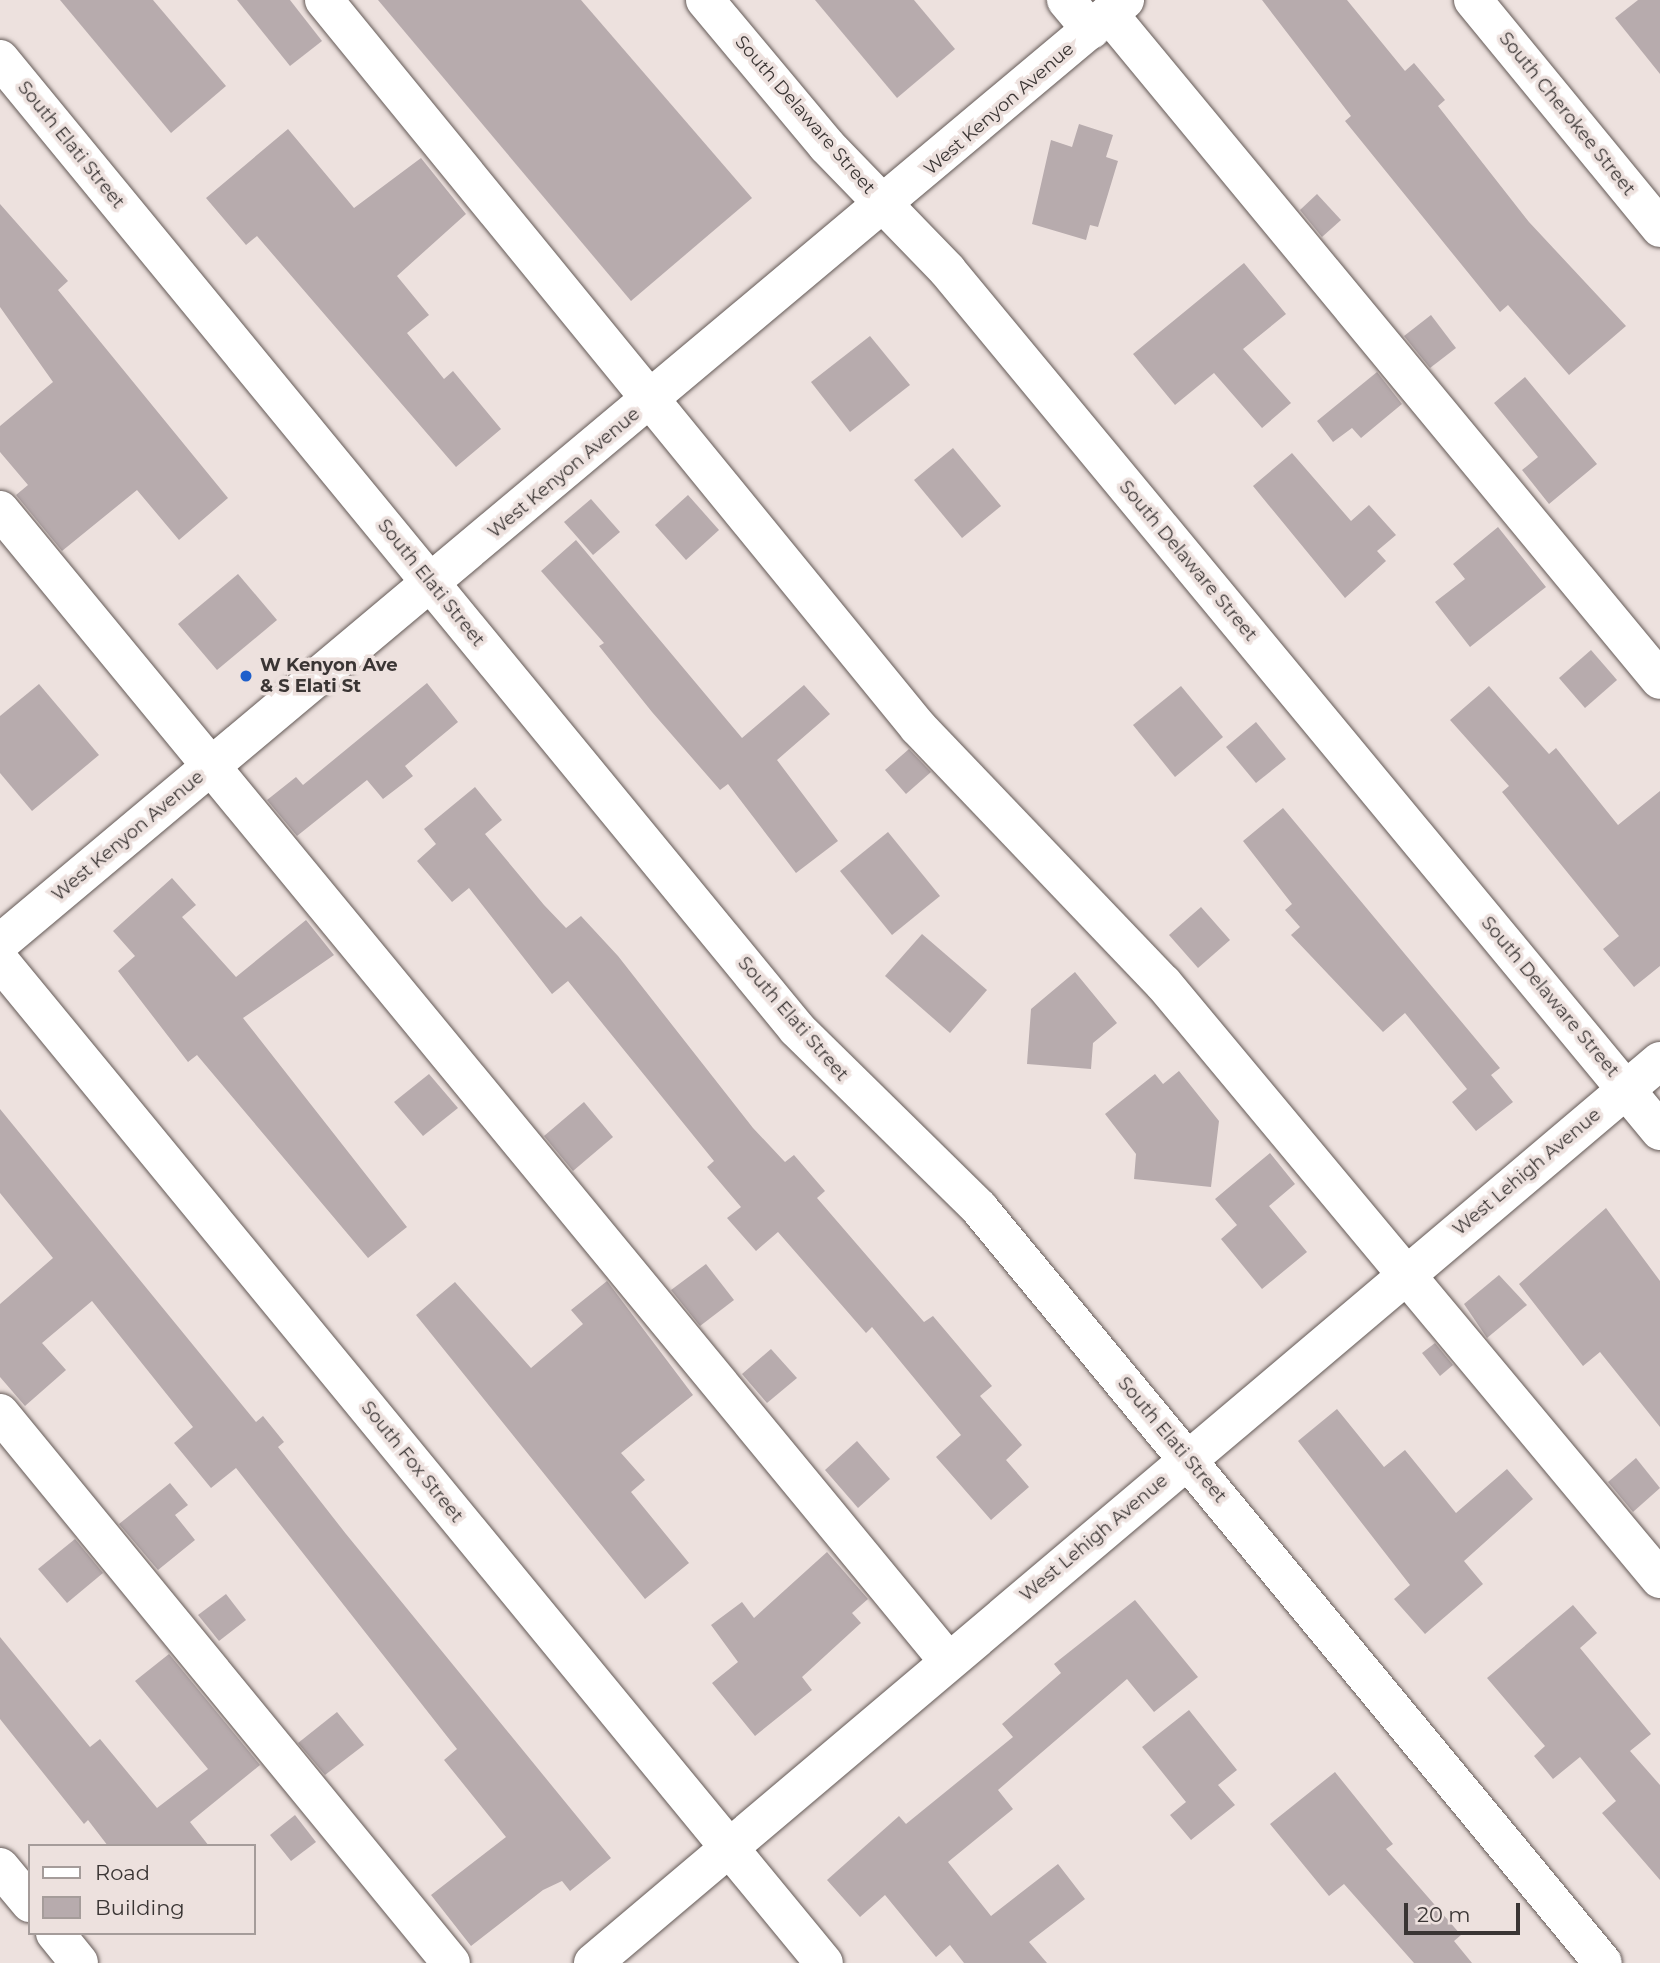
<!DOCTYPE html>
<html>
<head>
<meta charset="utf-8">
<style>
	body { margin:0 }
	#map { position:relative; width:1660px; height:1963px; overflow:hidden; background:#ede1de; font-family:Montserrat,sans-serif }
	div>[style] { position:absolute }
	.building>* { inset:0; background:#b7abad }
	.roads { filter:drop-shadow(0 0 2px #645a57) drop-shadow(0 0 2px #645a57) }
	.minor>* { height:38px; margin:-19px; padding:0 19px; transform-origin:19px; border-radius:19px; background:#fff }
	.dots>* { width:19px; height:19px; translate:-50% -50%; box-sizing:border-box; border:4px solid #ede1de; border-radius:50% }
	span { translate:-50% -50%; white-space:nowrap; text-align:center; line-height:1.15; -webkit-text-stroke:7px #ede1de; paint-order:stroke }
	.street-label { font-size:18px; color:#3a3534 }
	.poi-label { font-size:18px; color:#3a3534; font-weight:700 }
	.left { translate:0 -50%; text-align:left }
	.legend { position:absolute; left:28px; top:1844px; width:228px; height:91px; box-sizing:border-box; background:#ede1de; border:2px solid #a59c9a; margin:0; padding:9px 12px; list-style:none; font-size:21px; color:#3a3534 }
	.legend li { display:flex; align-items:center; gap:14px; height:35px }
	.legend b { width:35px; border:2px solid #a59c9a }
	.scale { position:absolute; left:1404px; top:1903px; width:116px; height:32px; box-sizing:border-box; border:4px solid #3a3534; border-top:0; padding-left:9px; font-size:21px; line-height:24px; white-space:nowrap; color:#3a3534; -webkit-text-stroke:5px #ede1de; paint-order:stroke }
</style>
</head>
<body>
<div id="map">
	<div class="building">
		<i style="clip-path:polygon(60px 0,153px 0,226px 86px,171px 133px)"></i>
		<i style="clip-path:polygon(237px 0,290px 0,322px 41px,290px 66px)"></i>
		<i style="clip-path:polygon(378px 0,581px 0,752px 198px,631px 301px)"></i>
		<i style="clip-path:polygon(815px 0,914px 0,955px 49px,897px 98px)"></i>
		<i style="clip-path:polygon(1262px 0,1347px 0,1405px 71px,1414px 63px,1445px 100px,1438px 106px,1529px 222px,1626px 326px,1569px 375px,1508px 305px,1500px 312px,1345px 121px,1351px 116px)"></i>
		<i style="clip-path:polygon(1638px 0,1660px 0,1660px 74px,1615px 18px)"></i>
		<i style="clip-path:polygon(1079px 124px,1113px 135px,1106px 157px,1118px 161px,1098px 227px,1090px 225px,1086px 240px,1032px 224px,1051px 140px,1072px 147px)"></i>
		<i style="clip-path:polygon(288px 129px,354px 208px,421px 158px,466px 214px,397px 276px,429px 315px,407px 333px,444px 379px,453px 371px,501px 429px,456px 467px,257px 236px,246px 245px,206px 198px)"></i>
		<i style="clip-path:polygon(1317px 194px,1341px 220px,1322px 237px,1300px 210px)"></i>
		<i style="clip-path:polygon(0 204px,68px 281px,58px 290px,228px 498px,179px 540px,137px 490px,62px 551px,16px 495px,28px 485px,0 452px,0 426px,53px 382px,0 307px)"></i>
		<i style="clip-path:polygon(1244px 263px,1286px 314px,1243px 349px,1291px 403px,1262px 428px,1214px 373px,1175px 405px,1133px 354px)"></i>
		<i style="clip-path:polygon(1431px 315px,1456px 348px,1430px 368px,1404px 336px)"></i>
		<i style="clip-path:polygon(870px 336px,910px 385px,850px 432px,811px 382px)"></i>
		<i style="clip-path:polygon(1377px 372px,1402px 404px,1361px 438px,1352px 428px,1333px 442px,1317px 421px)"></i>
		<i style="clip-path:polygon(1525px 377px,1597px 464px,1549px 504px,1522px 470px,1538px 457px,1494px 403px)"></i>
		<i style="clip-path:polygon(953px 448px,1001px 506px,962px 538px,914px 480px)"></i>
		<i style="clip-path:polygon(1292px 453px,1351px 521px,1369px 505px,1396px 535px,1377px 551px,1386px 561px,1345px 598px,1253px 486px)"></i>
		<i style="clip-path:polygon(688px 495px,719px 530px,686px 560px,655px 525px)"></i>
		<i style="clip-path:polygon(591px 499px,620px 532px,593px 555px,564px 522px)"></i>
		<i style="clip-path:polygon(1498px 527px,1546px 587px,1470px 647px,1435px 602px,1465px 579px,1453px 564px)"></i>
		<i style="clip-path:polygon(576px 540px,742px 738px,804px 685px,830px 714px,777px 760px,838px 841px,796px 873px,728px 784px,720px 790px,652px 712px,599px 646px,604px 643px,541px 571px)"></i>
		<i style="clip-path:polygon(238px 574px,277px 620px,217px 670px,178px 624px)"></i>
		<i style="clip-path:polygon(1591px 650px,1617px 680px,1585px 708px,1559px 678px)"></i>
		<i style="clip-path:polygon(427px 683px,458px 722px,405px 766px,413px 776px,383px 799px,367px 780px,297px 836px,267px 800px,296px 777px,303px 785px)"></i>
		<i style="clip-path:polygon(39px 684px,99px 755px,32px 811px,0 773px,0 716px)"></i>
		<i style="clip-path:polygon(1181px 686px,1223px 737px,1175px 777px,1133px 725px)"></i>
		<i style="clip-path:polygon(1489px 686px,1549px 754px,1556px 748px,1618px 825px,1660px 791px,1660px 966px,1634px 987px,1603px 949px,1619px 936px,1502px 792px,1509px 786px,1450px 720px)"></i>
		<i style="clip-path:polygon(1256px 722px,1286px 759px,1256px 783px,1226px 747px)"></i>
		<i style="clip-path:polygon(909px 749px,931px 772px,906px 794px,885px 770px)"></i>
		<i style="clip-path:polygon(475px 787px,502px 820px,485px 834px,544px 905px,566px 928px,581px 916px,618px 956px,753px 1128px,785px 1162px,794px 1155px,825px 1191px,817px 1198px,924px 1322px,933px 1316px,992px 1386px,980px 1396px,1022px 1445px,1006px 1460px,1029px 1487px,991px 1520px,936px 1457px,961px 1435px,872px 1327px,866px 1333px,778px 1232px,756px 1251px,727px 1218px,741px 1207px,707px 1167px,714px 1161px,568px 981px,552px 994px,469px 888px,452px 902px,417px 861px,436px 844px,424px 829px)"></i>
		<i style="clip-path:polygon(1283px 808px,1500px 1068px,1491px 1075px,1513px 1102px,1476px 1131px,1452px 1102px,1467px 1089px,1405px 1013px,1383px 1032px,1291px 935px,1300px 927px,1285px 910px,1292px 904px,1243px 841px)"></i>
		<i style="clip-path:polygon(888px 832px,940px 896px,892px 935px,840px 871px)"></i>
		<i style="clip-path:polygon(172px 878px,196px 905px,182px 917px,236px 977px,306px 920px,334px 955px,243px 1018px,407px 1227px,368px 1258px,197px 1055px,188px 1062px,118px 971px,135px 956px,113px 931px)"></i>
		<i style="clip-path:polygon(1201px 907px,1230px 940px,1198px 968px,1169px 935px)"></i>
		<i style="clip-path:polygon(922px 934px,987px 990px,950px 1033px,885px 976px)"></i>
		<i style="clip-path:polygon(1075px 972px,1117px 1023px,1093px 1043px,1091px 1069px,1027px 1064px,1031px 1009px)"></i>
		<i style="clip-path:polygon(1179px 1071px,1219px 1121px,1211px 1187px,1134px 1179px,1136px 1154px,1105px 1114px,1155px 1074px,1163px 1084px)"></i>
		<i style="clip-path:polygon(429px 1074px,458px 1108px,423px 1136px,394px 1102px)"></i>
		<i style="clip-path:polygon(584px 1102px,613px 1137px,573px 1171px,544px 1136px)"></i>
		<i style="clip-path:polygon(0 1109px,256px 1422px,263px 1416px,284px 1442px,278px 1447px,346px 1534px,611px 1858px,570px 1891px,562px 1881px,543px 1890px,471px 1946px,431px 1895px,506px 1837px,444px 1760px,457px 1749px,236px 1468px,211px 1488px,174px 1443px,193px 1427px,92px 1301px,42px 1343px,66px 1370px,25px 1406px,0 1377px,0 1304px,53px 1258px,0 1193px)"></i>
		<i style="clip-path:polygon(1270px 1153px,1295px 1184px,1269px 1206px,1307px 1252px,1262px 1289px,1221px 1239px,1237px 1225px,1215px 1199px)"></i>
		<i style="clip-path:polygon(1606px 1208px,1660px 1281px,1660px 1427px,1600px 1352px,1583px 1366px,1519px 1284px)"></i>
		<i style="clip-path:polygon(706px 1264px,734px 1300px,700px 1326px,671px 1290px)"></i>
		<i style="clip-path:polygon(1499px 1275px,1527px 1305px,1487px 1338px,1464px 1304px)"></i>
		<i style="clip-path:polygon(607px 1281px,693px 1395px,621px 1453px,645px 1480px,631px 1492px,689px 1563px,645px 1599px,416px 1315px,455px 1282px,531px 1368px,583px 1324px,571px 1310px)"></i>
		<i style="clip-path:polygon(1435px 1343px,1453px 1365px,1440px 1376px,1422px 1353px)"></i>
		<i style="clip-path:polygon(771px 1349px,797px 1378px,767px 1403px,742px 1374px)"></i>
		<i style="clip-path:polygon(1337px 1409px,1384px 1467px,1405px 1450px,1456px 1513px,1507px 1469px,1533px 1499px,1464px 1561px,1483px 1584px,1425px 1634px,1394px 1599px,1410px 1585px,1298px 1441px)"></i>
		<i style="clip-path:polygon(857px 1441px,890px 1479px,858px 1508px,825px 1470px)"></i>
		<i style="clip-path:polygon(1636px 1458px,1660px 1488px,1633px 1512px,1608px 1482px)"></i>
		<i style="clip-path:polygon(170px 1483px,188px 1505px,175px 1515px,195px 1540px,158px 1570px,119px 1524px)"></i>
		<i style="clip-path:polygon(75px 1539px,103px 1573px,67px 1603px,38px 1569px)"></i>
		<i style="clip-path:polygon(827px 1552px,868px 1599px,852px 1613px,861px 1623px,802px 1677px,812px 1690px,755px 1736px,712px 1683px,738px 1662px,711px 1625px,742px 1602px,754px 1618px)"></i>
		<i style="clip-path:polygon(226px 1594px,246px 1620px,219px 1641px,198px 1615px)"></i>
		<i style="clip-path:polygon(1135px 1600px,1198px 1677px,1154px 1712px,1127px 1679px,998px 1790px,1013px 1809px,948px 1862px,991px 1916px,1058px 1864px,1085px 1899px,1029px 1942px,1047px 1963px,964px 1963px,950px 1945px,936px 1957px,885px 1895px,860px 1917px,827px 1880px,899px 1816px,906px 1824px,1013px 1737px,1002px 1724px,1061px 1673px,1054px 1664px)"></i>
		<i style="clip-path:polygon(1573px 1605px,1597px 1633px,1580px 1648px,1651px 1734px,1630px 1751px,1660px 1785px,1660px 1880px,1602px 1813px,1616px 1801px,1580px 1757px,1553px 1779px,1534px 1756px,1545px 1746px,1487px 1678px)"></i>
		<i style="clip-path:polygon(0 1637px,90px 1747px,100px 1739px,157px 1808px,208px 1769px,135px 1681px,169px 1654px,260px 1765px,190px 1822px,209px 1846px,108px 1846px,88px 1820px,84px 1824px,0 1719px)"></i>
		<i style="clip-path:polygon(1189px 1710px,1237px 1770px,1218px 1785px,1235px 1805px,1191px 1840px,1170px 1815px,1186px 1802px,1142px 1747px)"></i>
		<i style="clip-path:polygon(337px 1712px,364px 1745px,325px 1775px,298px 1743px)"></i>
		<i style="clip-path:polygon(1335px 1772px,1393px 1844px,1386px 1849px,1461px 1935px,1454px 1941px,1472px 1963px,1414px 1963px,1344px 1884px,1329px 1896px,1270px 1824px)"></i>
		<i style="clip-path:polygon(295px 1815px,316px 1842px,291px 1861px,270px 1835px)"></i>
	</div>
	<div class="roads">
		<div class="minor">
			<i style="left:324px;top:0;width:939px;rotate:50.75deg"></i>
			<i style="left:918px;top:727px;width:354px;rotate:46.3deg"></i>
			<i style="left:1163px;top:983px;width:776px;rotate:50.18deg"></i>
			<i style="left:705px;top:0;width:190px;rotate:50.1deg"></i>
			<i style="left:827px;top:146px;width:173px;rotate:45.9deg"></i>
			<i style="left:947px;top:270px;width:1118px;rotate:50.37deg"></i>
			<i style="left:1066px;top:0;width:39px;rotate:50deg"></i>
			<i style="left:1473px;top:0;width:295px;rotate:50.6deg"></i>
			<i style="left:1109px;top:14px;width:864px;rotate:50.4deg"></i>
			<i style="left:0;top:59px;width:1255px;rotate:50.59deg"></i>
			<i style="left:797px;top:1029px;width:255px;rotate:44.5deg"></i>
			<i style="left:979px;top:1208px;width:979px;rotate:50.43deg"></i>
			<i style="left:0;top:510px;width:1491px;rotate:50.52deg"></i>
			<i style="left:0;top:943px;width:1468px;rotate:-39.97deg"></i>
			<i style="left:0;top:961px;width:1297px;rotate:50.57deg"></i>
			<i style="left:0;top:1413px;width:711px;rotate:50.65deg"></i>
			<i style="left:0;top:1867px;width:47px;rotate:50.2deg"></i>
			<i style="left:55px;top:1933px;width:38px;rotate:51deg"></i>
			<i style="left:593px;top:1963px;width:1397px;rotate:-40.21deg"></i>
		</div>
	</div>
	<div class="dots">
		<i style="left:246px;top:676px;background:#1e5fcb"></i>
	</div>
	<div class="street-label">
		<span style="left:999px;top:109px;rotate:-41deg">West Kenyon Avenue</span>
		<span style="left:1567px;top:114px;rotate:51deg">South Cherokee Street</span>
		<span style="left:805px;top:115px;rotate:49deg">South Delaware Street</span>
		<span style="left:71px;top:145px;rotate:51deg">South Elati Street</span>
		<span style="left:564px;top:473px;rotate:-40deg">West Kenyon Avenue</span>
		<span style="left:1188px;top:561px;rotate:50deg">South Delaware Street</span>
		<span style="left:431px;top:583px;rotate:51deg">South Elati Street</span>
		<span style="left:128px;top:836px;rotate:-40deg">West Kenyon Avenue</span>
		<span style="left:1550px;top:997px;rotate:50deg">South Delaware Street</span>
		<span style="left:793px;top:1019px;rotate:49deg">South Elati Street</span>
		<span style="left:1527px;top:1172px;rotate:-40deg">West Lehigh Avenue</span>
		<span style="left:1172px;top:1440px;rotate:50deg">South Elati Street</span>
		<span style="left:412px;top:1462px;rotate:51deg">South Fox Street</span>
		<span style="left:1094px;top:1538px;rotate:-40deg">West Lehigh Avenue</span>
	</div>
	<div class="poi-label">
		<span class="left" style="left:260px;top:676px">W Kenyon Ave<br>&amp; S Elati St</span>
	</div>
	<ul class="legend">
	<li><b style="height:9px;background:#fff"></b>Road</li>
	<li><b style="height:19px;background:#b7abad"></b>Building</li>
	</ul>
	<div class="scale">20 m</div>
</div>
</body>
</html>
